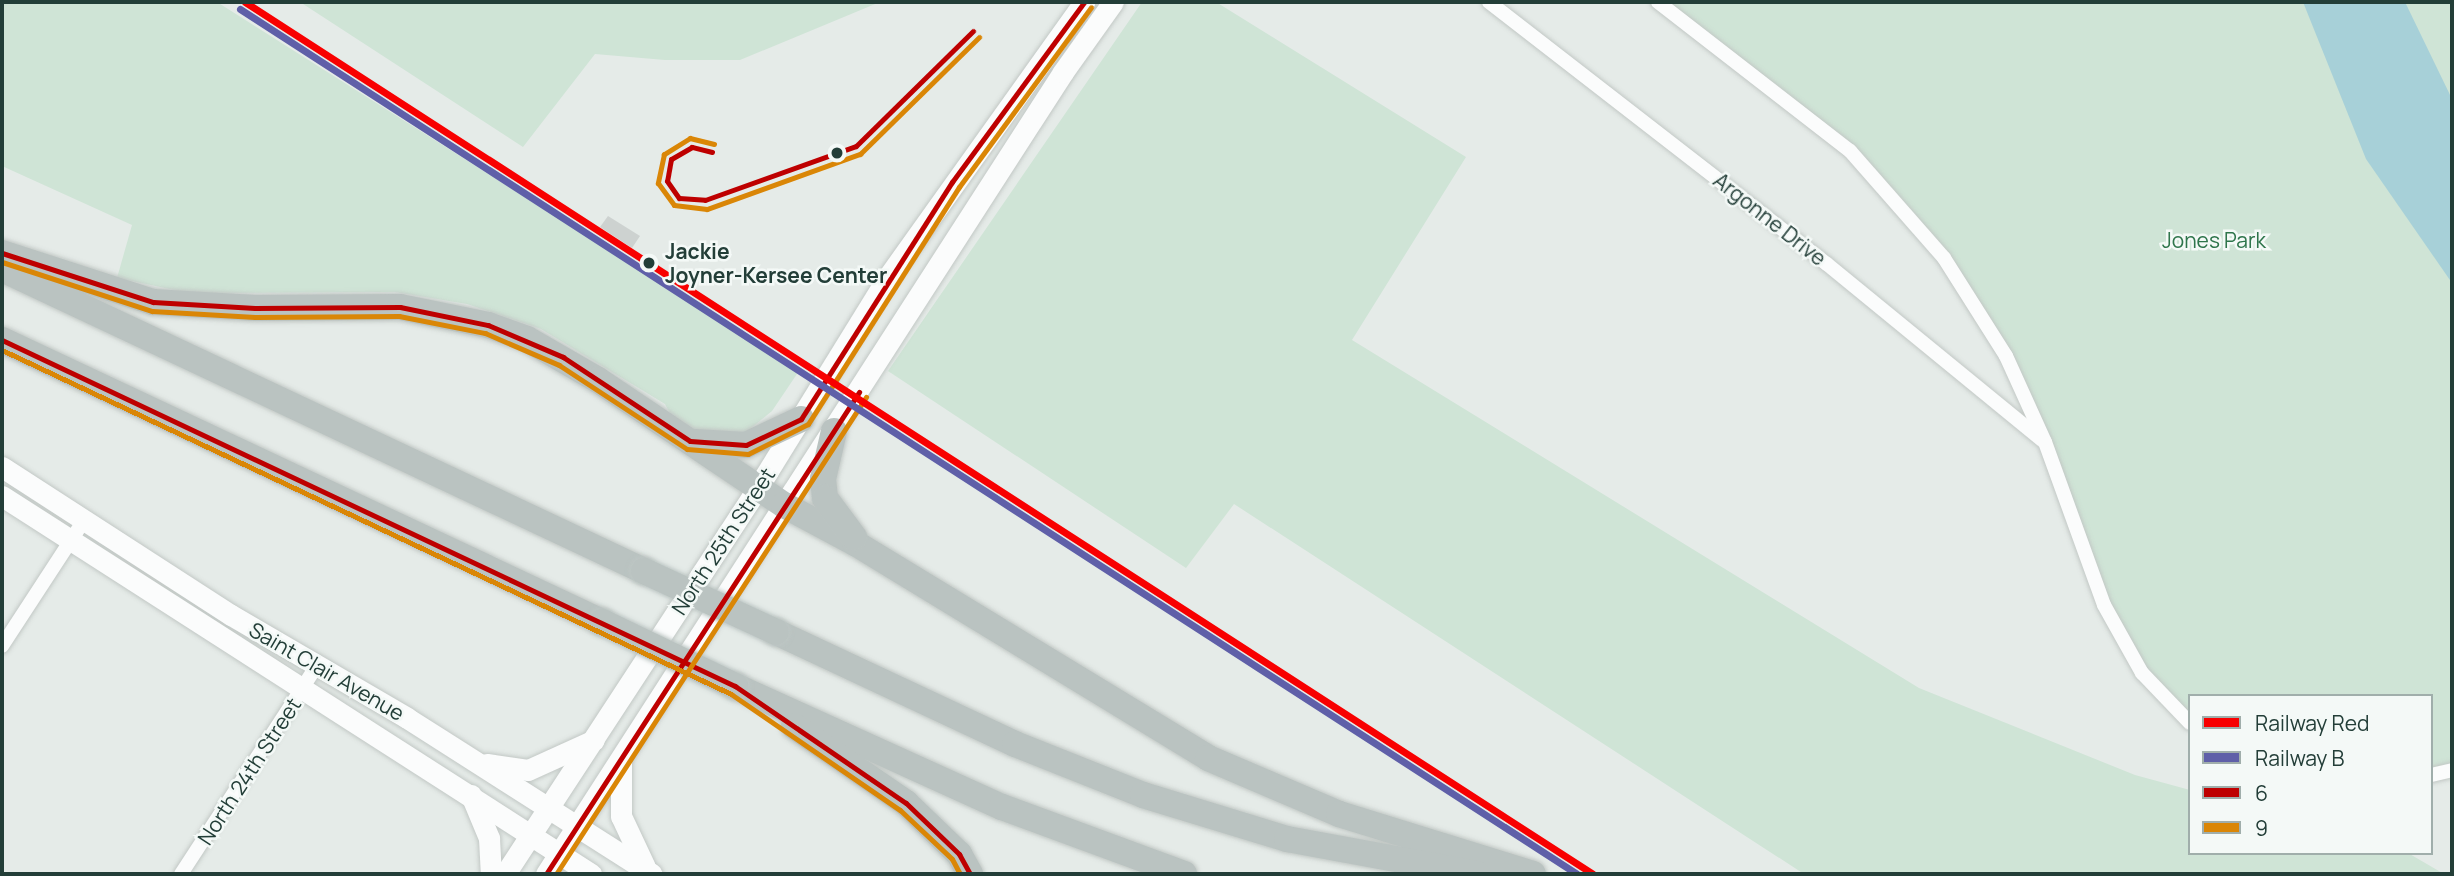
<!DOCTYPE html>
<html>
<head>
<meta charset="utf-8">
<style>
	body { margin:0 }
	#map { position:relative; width:2454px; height:876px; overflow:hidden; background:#e5ebe8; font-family:Manrope,sans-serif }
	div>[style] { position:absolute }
	.green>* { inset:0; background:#cfe4d6 }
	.water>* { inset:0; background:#a7d0d8 }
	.building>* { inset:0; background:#cdd2d0 }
	.roads { filter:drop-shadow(0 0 2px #c2c8c5) drop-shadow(0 0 2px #c2c8c5) }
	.minor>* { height:14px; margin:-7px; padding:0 7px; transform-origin:7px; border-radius:7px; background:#fbfcfc }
	.secondary>* { height:21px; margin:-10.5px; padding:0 10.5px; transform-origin:10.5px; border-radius:10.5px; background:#fbfcfc }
	.motorway>* { height:26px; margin:-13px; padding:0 13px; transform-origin:13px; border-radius:13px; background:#bac3c1 }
	.bridges { filter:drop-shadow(0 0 2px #bdc6c4) drop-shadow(0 0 2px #bdc6c4) }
	.motorway-bridge>* { height:26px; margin:-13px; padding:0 13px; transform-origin:13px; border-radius:13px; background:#bac3c1 }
	.bus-1>* { height:5px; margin:-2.5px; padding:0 2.5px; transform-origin:2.5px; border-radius:2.5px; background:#be0000 }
	.bus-2>* { height:5px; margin:-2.5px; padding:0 2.5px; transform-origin:2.5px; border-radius:2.5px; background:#da8606 }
	.rail-1>* { height:7px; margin:-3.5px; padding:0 3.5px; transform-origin:3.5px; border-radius:3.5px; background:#f80000 }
	.rail-2>* { height:7px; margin:-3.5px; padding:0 3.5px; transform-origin:3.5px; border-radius:3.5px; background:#5f5fa8 }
	.dots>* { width:19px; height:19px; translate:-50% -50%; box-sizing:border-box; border:4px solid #f4f9f7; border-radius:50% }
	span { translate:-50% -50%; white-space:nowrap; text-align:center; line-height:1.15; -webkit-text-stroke:5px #f4f9f7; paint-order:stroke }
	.street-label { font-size:21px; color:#233e38 }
	.park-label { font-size:21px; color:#2e754b }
	.stop-label { font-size:21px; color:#233e38; font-weight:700 }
	.left { translate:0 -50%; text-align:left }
	.frame { position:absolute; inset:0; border:4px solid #233e38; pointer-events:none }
	.legend { position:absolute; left:2188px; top:694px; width:245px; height:161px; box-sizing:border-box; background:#f4f9f7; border:2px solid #a0aeab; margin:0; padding:9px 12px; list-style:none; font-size:21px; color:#233e38 }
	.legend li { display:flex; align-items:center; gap:14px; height:35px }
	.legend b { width:35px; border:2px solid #a0aeab }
</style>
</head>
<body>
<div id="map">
	<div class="green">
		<i style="clip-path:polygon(2px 2px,217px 2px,799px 371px,772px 411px,744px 434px,698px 433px,672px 417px,665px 404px,541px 329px,467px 304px,395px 292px,189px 293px,117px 278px,132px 225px,2px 166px)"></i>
		<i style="clip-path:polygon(300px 2px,880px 2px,740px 60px,665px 60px,595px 54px,523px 147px)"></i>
		<i style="clip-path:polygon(1142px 2px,1216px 2px,1466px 157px,1352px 340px,1919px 688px,2135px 775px,2190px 790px,2190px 853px,2408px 853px,2444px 874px,1804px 874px,1234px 504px,1186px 568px,888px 371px)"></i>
		<i style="clip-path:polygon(1658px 2px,2452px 2px,2452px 770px,2431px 775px,2431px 696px,2190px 696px,2190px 723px,2175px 711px,2104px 605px,2006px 356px,1944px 258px,1850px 151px)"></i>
	</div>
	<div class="water">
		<i style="clip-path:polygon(2303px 2px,2405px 2px,2452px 99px,2452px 283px,2366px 159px)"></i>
	</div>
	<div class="building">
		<i style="clip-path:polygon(608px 216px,640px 236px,632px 248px,600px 227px)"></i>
	</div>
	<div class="roads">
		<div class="minor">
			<i style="left:1489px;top:2px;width:428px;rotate:37.8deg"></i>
			<i style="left:1827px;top:264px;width:278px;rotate:39.3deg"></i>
			<i style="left:1658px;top:2px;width:243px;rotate:37.8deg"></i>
			<i style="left:1850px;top:151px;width:142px;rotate:48.7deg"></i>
			<i style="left:1944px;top:258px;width:116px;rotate:57.7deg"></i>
			<i style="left:2006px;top:356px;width:94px;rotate:65.6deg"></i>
			<i style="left:2045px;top:442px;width:173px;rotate:70.1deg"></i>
			<i style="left:2104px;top:605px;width:78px;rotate:60.8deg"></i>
			<i style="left:2142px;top:673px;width:69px;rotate:46.2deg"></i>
			<i style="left:2px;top:646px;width:150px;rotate:-56.9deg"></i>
			<i style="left:2431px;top:775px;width:22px;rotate:-13deg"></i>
			<i style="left:181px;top:874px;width:247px;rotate:-56.9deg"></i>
		</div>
		<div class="secondary">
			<i style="left:2px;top:467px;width:273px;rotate:32.9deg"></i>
			<i style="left:231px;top:615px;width:204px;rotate:30.3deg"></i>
			<i style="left:407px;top:718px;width:290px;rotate:32.5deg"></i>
			<i style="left:2px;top:496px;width:700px;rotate:32.69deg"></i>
			<i style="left:621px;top:762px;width:54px;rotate:90deg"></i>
			<i style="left:621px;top:816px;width:56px;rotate:64.8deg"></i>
			<i style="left:487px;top:764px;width:41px;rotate:8.3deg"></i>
			<i style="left:528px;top:770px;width:72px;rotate:-24.4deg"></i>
			<i style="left:471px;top:795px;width:47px;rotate:67.3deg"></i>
			<i style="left:489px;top:838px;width:36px;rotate:87deg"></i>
			<i style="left:505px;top:874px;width:462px;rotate:-56.8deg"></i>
			<i style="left:758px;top:487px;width:242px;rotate:-58.3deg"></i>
			<i style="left:885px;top:281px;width:343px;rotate:-54.5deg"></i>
			<i style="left:546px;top:874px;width:954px;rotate:-57.19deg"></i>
			<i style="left:1063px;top:72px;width:86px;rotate:-54.5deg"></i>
		</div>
		<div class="motorway">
			<i style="left:2px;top:253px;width:159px;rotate:18deg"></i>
			<i style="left:153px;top:302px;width:102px;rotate:3.4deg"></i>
			<i style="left:255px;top:308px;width:145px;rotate:-0.4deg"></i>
			<i style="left:400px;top:307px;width:90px;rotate:11.6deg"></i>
			<i style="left:488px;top:325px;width:41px;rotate:19.7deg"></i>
			<i style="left:527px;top:339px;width:82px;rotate:30deg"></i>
			<i style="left:598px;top:380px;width:224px;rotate:33.9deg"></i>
			<i style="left:784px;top:505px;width:81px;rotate:28.2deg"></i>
			<i style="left:855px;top:543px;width:413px;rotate:31.3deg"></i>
			<i style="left:1208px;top:758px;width:142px;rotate:23.1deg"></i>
			<i style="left:1339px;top:814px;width:203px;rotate:17.2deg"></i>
			<i style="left:2px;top:269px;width:709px;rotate:25.19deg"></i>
			<i style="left:2px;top:340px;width:663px;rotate:25.17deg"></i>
			<i style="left:834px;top:431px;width:49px;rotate:102.9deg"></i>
			<i style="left:823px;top:479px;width:19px;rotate:84deg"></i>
			<i style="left:825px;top:498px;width:49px;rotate:53.4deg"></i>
			<i style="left:695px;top:442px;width:51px;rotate:3.4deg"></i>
			<i style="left:746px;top:445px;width:61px;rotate:-25.3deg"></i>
			<i style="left:776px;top:632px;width:264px;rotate:25.1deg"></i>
			<i style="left:1015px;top:744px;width:138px;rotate:21.7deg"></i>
			<i style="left:1143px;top:795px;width:151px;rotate:17deg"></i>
			<i style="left:1287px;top:839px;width:193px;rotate:10.4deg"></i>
			<i style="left:735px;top:686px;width:293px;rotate:24.4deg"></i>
			<i style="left:1002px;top:807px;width:194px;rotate:20.2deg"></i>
			<i style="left:794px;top:726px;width:136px;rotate:34.5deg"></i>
			<i style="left:906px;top:803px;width:74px;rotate:43.9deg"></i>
			<i style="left:959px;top:854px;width:23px;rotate:61deg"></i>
		</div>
	</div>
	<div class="bridges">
		<div class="motorway-bridge">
			<i style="left:644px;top:571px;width:145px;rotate:24.8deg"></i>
			<i style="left:602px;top:622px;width:148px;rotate:25.7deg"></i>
		</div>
	</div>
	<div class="bus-1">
		<i style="left:712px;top:152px;width:21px;rotate:-166deg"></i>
		<i style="left:692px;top:147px;width:24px;rotate:150deg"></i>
		<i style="left:671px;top:159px;width:22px;rotate:100deg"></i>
		<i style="left:667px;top:181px;width:21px;rotate:55deg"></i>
		<i style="left:679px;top:198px;width:26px;rotate:4deg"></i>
		<i style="left:705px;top:200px;width:160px;rotate:-19.7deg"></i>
		<i style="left:856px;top:146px;width:164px;rotate:-44.5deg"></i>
		<i style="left:2px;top:253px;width:159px;rotate:18deg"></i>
		<i style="left:153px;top:302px;width:102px;rotate:3.4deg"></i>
		<i style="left:255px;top:308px;width:145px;rotate:-0.4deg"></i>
		<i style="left:400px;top:307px;width:90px;rotate:11.6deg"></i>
		<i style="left:488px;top:325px;width:82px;rotate:23.1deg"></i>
		<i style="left:563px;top:357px;width:152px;rotate:33.5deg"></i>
		<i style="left:690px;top:441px;width:56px;rotate:4.1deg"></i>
		<i style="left:746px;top:445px;width:61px;rotate:-25.3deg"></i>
		<i style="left:801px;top:419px;width:281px;rotate:-57.5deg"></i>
		<i style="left:952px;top:182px;width:223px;rotate:-53.7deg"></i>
		<i style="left:2px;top:340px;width:811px;rotate:25.27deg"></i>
		<i style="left:735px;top:686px;width:207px;rotate:34.4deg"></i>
		<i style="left:906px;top:803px;width:74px;rotate:43.9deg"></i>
		<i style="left:959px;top:854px;width:23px;rotate:61deg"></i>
		<i style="left:546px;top:874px;width:575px;rotate:-57deg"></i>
	</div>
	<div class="bus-2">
		<i style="left:714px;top:144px;width:25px;rotate:-166deg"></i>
		<i style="left:690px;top:138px;width:31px;rotate:148deg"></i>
		<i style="left:664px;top:154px;width:30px;rotate:102deg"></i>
		<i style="left:658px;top:183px;width:27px;rotate:54deg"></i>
		<i style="left:674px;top:205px;width:33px;rotate:7deg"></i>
		<i style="left:707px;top:209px;width:163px;rotate:-19.8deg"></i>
		<i style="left:860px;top:154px;width:167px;rotate:-44.5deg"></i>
		<i style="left:2px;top:262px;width:158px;rotate:18.1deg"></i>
		<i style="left:152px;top:311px;width:103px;rotate:3.3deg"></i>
		<i style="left:255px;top:317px;width:144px;rotate:-0.4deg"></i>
		<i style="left:399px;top:316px;width:88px;rotate:11.2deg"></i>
		<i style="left:485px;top:333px;width:81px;rotate:23.4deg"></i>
		<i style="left:559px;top:365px;width:153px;rotate:33.3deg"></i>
		<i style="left:687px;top:449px;width:61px;rotate:4.7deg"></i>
		<i style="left:748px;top:454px;width:67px;rotate:-26.6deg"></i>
		<i style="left:808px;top:424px;width:281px;rotate:-57.5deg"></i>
		<i style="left:959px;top:187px;width:223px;rotate:-53.7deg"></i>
		<i style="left:2px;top:350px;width:806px;rotate:25.26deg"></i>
		<i style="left:731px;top:694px;width:205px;rotate:34.5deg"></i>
		<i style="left:900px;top:810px;width:71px;rotate:43.3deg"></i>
		<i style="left:952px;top:859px;width:17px;rotate:62deg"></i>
		<i style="left:556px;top:874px;width:569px;rotate:-56.98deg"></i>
	</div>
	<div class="rail-1">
		<i style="left:245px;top:2px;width:1605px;rotate:32.9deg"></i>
	</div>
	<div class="rail-2">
		<i style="left:240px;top:9px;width:1592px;rotate:32.9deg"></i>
	</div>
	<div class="dots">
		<i style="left:837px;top:153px;background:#233e38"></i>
		<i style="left:649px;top:263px;background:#233e38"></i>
	</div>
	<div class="street-label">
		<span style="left:1770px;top:219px;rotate:38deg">Argonne Drive</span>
		<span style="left:723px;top:541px;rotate:-57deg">North 25th Street</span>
		<span style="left:327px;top:671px;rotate:30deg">Saint Clair Avenue</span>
		<span style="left:249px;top:771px;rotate:-57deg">North 24th Street</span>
	</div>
	<div class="park-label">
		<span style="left:2214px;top:240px">Jones Park</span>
	</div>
	<div class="stop-label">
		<span class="left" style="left:665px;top:263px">Jackie<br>Joyner-Kersee Center</span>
	</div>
	<div class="frame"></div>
	<ul class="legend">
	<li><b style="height:9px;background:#f80000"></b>Railway Red</li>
	<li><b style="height:9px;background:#5f5fa8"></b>Railway B</li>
	<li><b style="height:9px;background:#be0000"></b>6</li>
	<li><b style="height:9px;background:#da8606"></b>9</li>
	</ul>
</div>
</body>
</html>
